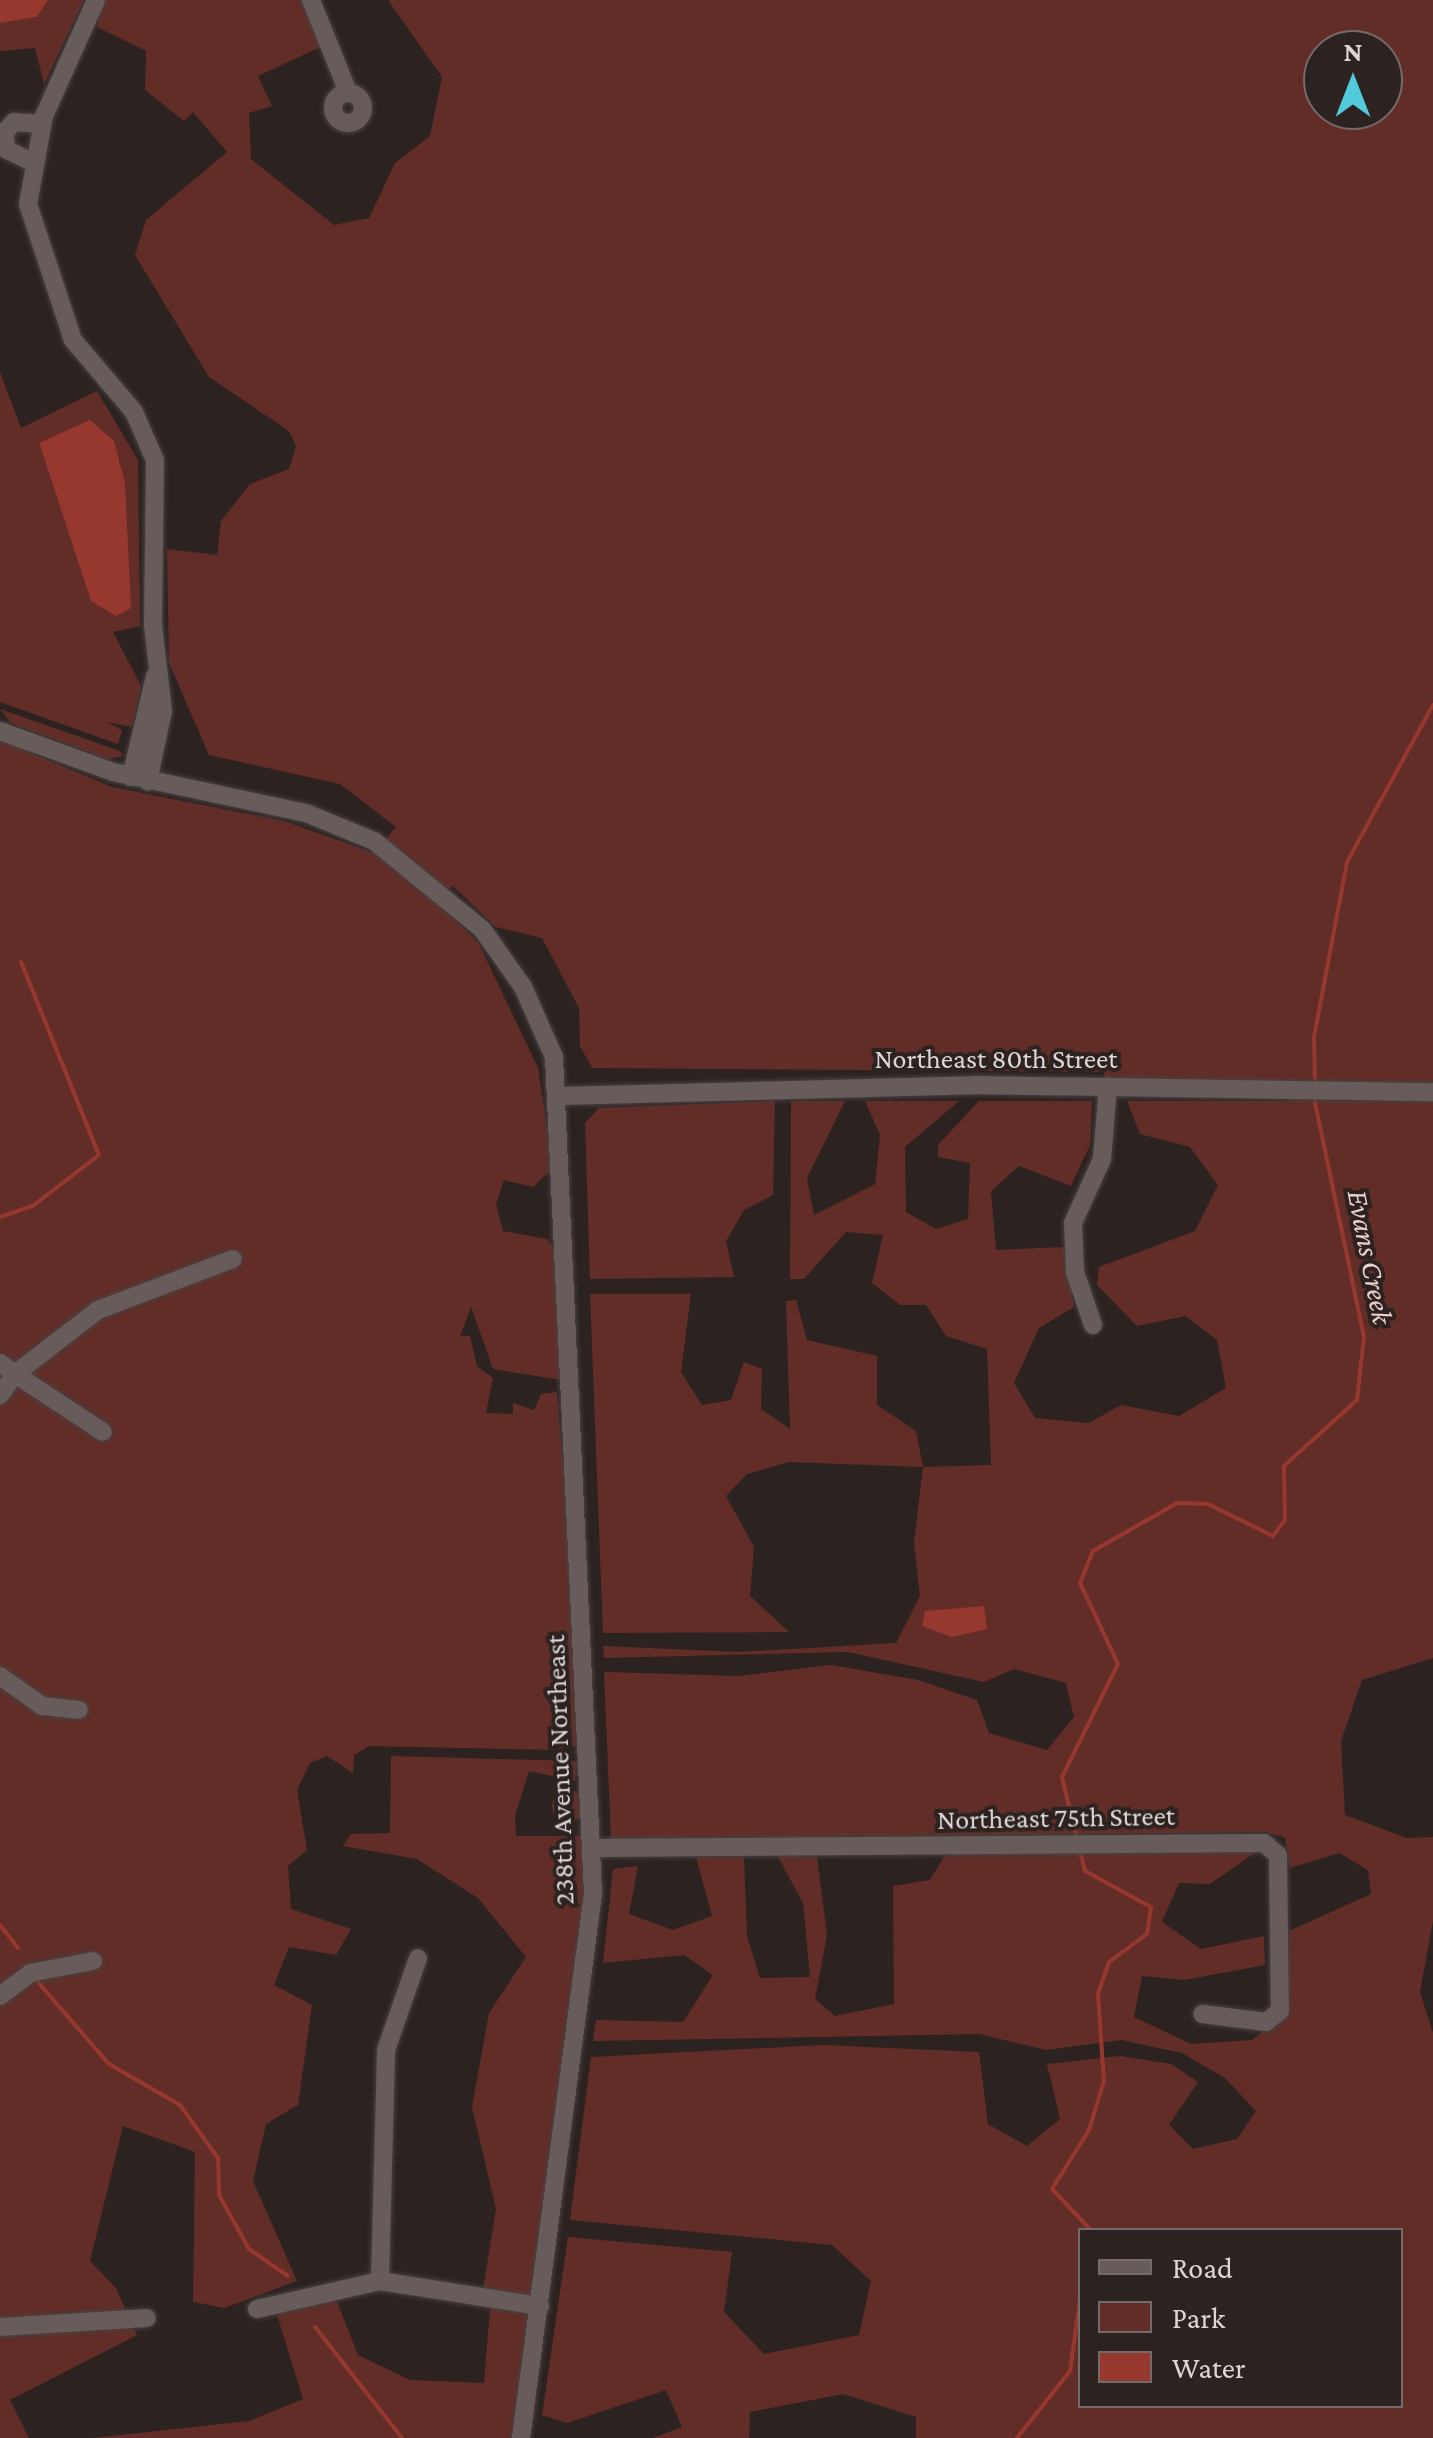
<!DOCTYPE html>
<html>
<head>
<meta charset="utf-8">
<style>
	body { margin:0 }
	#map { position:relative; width:1433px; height:2438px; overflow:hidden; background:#2c2321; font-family:"Crimson Pro",serif }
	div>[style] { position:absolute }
	.green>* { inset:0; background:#632d27 }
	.round { border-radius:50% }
	.water>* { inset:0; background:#97382f }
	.stream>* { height:4px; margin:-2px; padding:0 2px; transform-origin:2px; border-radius:2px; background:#97382f }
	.roads { filter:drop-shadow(0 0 2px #484140) drop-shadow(0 0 2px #484140) }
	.minor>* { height:18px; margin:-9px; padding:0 9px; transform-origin:9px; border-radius:9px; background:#675c5a }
	.minor>.ring { margin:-9px; padding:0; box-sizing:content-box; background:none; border:18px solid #675c5a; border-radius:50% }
	span { translate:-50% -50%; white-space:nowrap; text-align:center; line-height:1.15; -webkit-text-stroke:8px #2c2321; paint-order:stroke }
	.street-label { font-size:28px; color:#ddd6d5 }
	.water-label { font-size:30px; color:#ecd0cc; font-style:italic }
	.legend { position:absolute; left:1078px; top:2228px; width:325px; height:180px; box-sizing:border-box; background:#2c2321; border:2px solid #736b69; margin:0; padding:12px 18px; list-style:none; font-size:30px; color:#ddd6d5 }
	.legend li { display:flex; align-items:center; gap:20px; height:50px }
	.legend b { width:50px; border:2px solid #736b69 }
	.north { position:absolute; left:1303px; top:30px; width:100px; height:100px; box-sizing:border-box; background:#2c2321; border:2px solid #736b69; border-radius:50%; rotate:0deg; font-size:28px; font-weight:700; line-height:40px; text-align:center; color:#ddd6d5 }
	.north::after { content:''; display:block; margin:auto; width:35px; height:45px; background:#53cadc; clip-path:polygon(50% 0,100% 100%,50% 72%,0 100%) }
</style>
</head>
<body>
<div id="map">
	<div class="green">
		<i style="clip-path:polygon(48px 0,84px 0,44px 84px,35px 48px,0 51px,0 23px,37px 17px)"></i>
		<i style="clip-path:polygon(evenodd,102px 0,311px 0,331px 42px,258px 76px,272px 106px,249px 113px,251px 159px,334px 225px,369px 218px,395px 163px,430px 136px,442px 77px,388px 0,1433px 0,1433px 1092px,1329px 1093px,1330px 1101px,1433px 1101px,1433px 1658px,1362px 1680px,1341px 1741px,1345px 1815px,1407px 1838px,1433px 1837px,1433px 1921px,1420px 1992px,1433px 2033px,1433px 2438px,916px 2438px,916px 2417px,843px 2394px,750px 2412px,749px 2438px,653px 2438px,682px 2427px,666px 2390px,567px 2423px,542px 2415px,568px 2237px,732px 2252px,724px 2312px,764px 2354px,859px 2335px,871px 2281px,832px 2245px,570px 2220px,591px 2057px,823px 2045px,979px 2052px,988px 2124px,1027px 2146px,1060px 2119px,1047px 2064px,1120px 2056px,1171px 2064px,1198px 2082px,1169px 2125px,1193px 2149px,1237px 2139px,1256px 2111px,1225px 2078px,1182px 2053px,1121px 2040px,1046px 2050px,979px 2034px,593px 2041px,596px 2020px,683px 2022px,713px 1975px,684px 1955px,603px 1963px,613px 1869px,638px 1866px,629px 1914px,673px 1930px,712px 1916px,696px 1857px,744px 1857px,747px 1936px,760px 1978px,810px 1977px,803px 1903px,777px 1855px,817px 1857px,827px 1935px,815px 1999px,835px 2016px,894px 2004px,893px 1886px,930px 1880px,946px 1854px,1259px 1850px,1210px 1884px,1179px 1883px,1162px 1922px,1201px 1949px,1264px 1936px,1265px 1965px,1184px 1980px,1142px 1976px,1134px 2017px,1191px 2044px,1252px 2040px,1289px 2010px,1289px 1931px,1371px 1894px,1368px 1870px,1339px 1853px,1290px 1868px,1285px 1838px,1266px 1832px,611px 1839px,604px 1672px,739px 1676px,831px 1665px,918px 1680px,977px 1700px,989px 1733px,1047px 1750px,1074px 1717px,1066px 1683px,1014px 1669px,984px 1682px,848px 1652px,604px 1658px,603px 1646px,738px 1652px,896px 1643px,920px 1596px,914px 1543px,923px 1467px,789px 1462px,747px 1474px,726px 1496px,754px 1547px,750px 1596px,789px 1632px,603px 1633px,590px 1294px,691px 1294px,681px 1372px,702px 1405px,731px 1400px,744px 1362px,762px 1369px,761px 1409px,790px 1429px,786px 1301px,796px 1300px,807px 1340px,877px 1356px,877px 1405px,916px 1431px,923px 1467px,991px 1465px,987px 1349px,946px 1336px,926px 1305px,900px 1305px,872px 1283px,883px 1235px,846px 1232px,804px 1279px,790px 1279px,791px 1101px,845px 1101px,807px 1178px,814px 1215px,875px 1184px,880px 1135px,865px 1101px,959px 1101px,905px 1147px,906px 1212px,936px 1229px,968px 1219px,970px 1163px,938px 1157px,938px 1145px,979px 1101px,1092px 1101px,1090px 1145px,1071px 1186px,1019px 1166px,991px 1191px,996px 1250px,1064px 1247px,1074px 1307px,1039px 1328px,1014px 1383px,1035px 1418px,1089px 1423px,1121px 1405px,1179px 1416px,1226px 1388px,1217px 1340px,1185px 1316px,1137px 1326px,1097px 1285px,1099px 1267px,1195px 1231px,1218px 1185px,1190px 1147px,1140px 1134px,1127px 1101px,1289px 1101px,1290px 1092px,1105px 1091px,1104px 1072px,592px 1068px,580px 1046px,579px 1008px,542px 938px,496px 927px,453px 886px,436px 900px,479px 944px,538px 1068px,553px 1168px,533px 1187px,504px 1180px,496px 1204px,503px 1231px,547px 1239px,557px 1251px,561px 1380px,493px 1369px,471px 1307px,460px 1336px,470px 1336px,477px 1366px,493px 1378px,486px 1413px,513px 1414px,513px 1403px,534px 1410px,541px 1394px,557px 1392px,587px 1742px,561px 1750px,369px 1746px,354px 1755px,353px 1773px,327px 1756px,310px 1763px,297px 1790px,307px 1850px,288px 1866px,291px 1909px,351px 1929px,336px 1955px,289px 1947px,274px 1985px,312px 2005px,298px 2105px,266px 2124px,253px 2181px,297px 2281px,224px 2308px,193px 2302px,195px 2152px,123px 2126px,90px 2261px,116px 2288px,137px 2335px,10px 2400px,29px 2438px,0 2438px,0 740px,112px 787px,284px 821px,374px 853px,396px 827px,340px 784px,209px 755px,169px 663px,167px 549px,217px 555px,221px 521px,250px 484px,289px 469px,296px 446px,289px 431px,209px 377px,135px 255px,146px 220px,227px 152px,193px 112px,184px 121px,145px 90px,146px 51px,97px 27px,102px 0,1323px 50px,1383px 50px,1383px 110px,1323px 110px,1323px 50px,102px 0,1080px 2230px,1400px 2230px,1400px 2406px,1080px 2406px,1080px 2230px)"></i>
		<i style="clip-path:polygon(evenodd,0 372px,21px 428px,97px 391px,138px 460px,140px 626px,113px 632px,141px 686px,132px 727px,107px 722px,122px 730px,118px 744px,0 702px,0 372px,39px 443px,120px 460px,131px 608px,91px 601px,39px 443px)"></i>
		<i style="clip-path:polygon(0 709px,120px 751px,123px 756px,107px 759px,11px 723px)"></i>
		<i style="clip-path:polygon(775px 1101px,773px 1195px,744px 1210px,726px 1241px,734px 1277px,590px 1279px,585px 1123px,599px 1108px)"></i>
		<i style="clip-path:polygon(391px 1756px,578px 1761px,575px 1781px,529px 1771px,515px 1816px,516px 1836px,591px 1836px,521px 2438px,93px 2438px,249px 2421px,303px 2399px,274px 2305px,331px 2287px,358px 2355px,410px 2380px,484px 2383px,491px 2298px,482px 2296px,496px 2209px,472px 2107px,489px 2013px,526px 1957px,478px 1898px,417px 1859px,343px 1846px,351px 1834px,390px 1833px)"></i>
		<i class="round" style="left:552px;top:1790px;width:32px;height:32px"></i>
	</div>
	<div class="water">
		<i style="clip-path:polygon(0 0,48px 0,37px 17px,0 23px)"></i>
		<i style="clip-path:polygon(90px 420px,114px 441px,125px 483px,131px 608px,116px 616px,91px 601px,39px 443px)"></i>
		<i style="clip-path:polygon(984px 1606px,987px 1629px,952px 1637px,922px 1626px,925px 1611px)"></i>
	</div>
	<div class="stream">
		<i style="left:1315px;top:1082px;width:45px;rotate:-91.3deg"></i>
		<i style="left:1314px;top:1037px;width:178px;rotate:-79.3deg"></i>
		<i style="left:1347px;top:862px;width:179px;rotate:-61.3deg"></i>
		<i style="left:0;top:1217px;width:36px;rotate:-19deg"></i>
		<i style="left:34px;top:1205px;width:82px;rotate:-37.6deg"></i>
		<i style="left:99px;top:1155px;width:208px;rotate:-112deg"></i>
		<i style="left:1076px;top:1835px;width:60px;rotate:-103.6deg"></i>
		<i style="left:1062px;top:1777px;width:126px;rotate:-63.6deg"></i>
		<i style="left:1118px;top:1664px;width:89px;rotate:-115.1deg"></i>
		<i style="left:1080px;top:1583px;width:35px;rotate:-68deg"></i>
		<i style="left:1093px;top:1551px;width:97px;rotate:-29.7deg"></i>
		<i style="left:1177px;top:1503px;width:31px;rotate:2deg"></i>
		<i style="left:1208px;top:1504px;width:72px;rotate:26.2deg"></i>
		<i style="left:1273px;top:1536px;width:20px;rotate:-53deg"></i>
		<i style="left:1285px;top:1520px;width:54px;rotate:-91.1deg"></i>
		<i style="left:1284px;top:1466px;width:98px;rotate:-42.1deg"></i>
		<i style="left:1357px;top:1400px;width:63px;rotate:-83.7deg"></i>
		<i style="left:1364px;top:1337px;width:240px;rotate:-101.8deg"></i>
		<i style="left:1081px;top:1855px;width:16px;rotate:76deg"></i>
		<i style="left:1085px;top:1871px;width:75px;rotate:28.6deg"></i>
		<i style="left:1151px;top:1907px;width:27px;rotate:98deg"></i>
		<i style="left:1147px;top:1934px;width:47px;rotate:143.6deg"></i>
		<i style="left:1109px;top:1962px;width:34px;rotate:109deg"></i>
		<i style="left:1098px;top:1994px;width:87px;rotate:86.1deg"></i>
		<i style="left:1104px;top:2081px;width:51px;rotate:107deg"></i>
		<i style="left:1089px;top:2130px;width:70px;rotate:122.1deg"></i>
		<i style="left:1052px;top:2189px;width:57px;rotate:46.4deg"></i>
		<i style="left:0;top:1925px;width:29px;rotate:52deg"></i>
		<i style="left:37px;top:1981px;width:110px;rotate:49.1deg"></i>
		<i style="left:109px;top:2064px;width:82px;rotate:30deg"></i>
		<i style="left:180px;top:2105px;width:65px;rotate:54.4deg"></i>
		<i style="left:218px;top:2158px;width:37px;rotate:88deg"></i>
		<i style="left:219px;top:2195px;width:62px;rotate:60.9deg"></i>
		<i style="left:249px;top:2249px;width:47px;rotate:34.7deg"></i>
		<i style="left:315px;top:2327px;width:141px;rotate:51.9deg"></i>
		<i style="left:1017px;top:2438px;width:85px;rotate:-51.7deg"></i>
		<i style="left:1070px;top:2371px;width:72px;rotate:-82deg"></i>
	</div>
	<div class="roads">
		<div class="minor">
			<i style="left:96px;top:0;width:127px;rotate:114.1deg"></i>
			<i style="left:44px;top:116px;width:89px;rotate:100.3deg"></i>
			<i style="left:28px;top:204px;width:143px;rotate:71.7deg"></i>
			<i style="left:73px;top:340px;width:94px;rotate:49.7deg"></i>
			<i style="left:134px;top:412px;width:52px;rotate:66.4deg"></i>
			<i style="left:155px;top:460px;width:165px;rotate:90.7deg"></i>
			<i style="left:153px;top:625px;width:87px;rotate:83.4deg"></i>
			<i style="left:163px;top:711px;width:72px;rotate:102.1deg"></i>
			<i style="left:311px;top:0;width:99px;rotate:68.1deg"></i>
			<i class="ring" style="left:333px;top:93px;width:12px;height:12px"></i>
			<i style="left:32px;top:162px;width:28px;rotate:-154deg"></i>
			<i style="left:7px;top:150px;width:17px;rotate:-100deg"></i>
			<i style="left:4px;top:133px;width:15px;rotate:-48deg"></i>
			<i style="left:14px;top:122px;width:28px;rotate:4deg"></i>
			<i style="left:0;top:731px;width:120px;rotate:19.9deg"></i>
			<i style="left:113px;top:772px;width:197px;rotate:12deg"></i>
			<i style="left:306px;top:813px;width:74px;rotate:22.4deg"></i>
			<i style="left:374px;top:841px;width:139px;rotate:39.2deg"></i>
			<i style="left:482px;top:929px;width:71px;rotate:54.7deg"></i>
			<i style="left:523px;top:987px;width:77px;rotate:66.1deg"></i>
			<i style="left:554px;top:1057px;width:838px;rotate:87.33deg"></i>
			<i style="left:593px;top:1894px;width:549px;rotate:97.54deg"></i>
			<i style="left:131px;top:777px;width:104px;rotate:-76.6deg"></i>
			<i style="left:560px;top:1096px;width:414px;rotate:-1.5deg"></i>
			<i style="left:974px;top:1085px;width:459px;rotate:0.9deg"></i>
			<i style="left:1093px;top:1325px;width:56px;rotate:-108.8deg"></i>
			<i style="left:1075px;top:1272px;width:49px;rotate:-92.3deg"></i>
			<i style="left:1073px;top:1223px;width:70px;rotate:-65.6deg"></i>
			<i style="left:1102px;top:1159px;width:73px;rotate:-85.3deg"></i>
			<i style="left:0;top:1363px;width:19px;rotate:36deg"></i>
			<i style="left:15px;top:1374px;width:105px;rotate:-37.6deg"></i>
			<i style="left:98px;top:1310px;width:144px;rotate:-20.7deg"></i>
			<i style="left:0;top:1395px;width:26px;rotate:-54deg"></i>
			<i style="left:15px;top:1374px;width:105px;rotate:33.4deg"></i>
			<i style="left:0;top:1676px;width:52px;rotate:35.5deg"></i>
			<i style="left:42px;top:1706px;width:37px;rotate:6deg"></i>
			<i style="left:591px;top:1848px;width:673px;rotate:-0.43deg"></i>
			<i style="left:1264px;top:1843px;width:18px;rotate:41deg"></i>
			<i style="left:1278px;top:1855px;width:156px;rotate:89.3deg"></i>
			<i style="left:1280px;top:2011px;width:18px;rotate:142deg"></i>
			<i style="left:1266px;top:2022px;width:64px;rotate:-172.8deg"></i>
			<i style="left:0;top:1996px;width:38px;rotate:-37deg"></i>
			<i style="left:30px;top:1973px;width:64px;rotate:-10.8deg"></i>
			<i style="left:380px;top:2281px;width:231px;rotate:-88.5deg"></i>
			<i style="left:386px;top:2050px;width:97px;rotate:-70.8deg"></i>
			<i style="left:257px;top:2309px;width:126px;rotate:-12.8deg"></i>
			<i style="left:380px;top:2281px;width:162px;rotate:8.9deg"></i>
			<i style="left:0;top:2327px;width:147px;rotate:-3.5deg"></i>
		</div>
	</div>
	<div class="street-label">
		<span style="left:996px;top:1059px">Northeast 80th Street</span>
		<span style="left:560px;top:1770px;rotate:-92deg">238th Avenue Northeast</span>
		<span style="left:1056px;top:1818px;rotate:-1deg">Northeast 75th Street</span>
	</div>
	<div class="water-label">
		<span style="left:1370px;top:1257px;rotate:79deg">Evans Creek</span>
	</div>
	<ul class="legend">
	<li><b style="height:12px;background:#675c5a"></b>Road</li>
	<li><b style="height:28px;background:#632d27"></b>Park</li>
	<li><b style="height:28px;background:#97382f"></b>Water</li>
	</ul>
	<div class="north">N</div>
</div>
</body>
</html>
